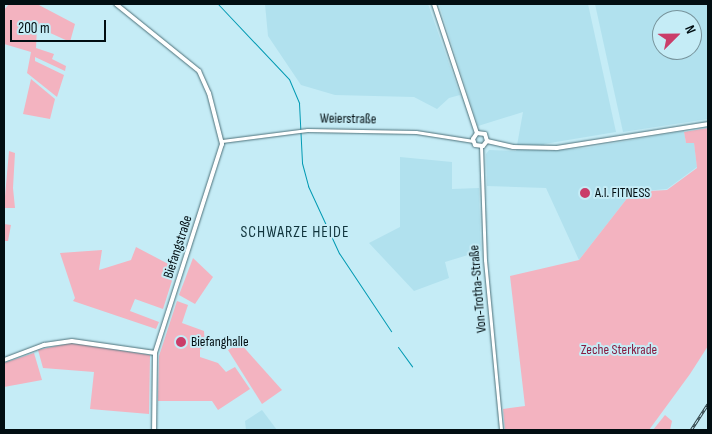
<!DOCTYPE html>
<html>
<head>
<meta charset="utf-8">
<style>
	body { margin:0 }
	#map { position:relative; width:712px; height:434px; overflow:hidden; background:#c5ecf6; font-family:"Sofia Sans Condensed",sans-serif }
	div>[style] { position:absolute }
	.built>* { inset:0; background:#b1e1ee }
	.green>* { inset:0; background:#f3b3c0 }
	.stream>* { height:1px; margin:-0.5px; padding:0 0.5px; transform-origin:0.5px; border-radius:0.5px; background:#029ab3 }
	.roads { filter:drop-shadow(0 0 1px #4d717a) drop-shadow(0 0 1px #4d717a) }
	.tertiary>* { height:3px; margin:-1.5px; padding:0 1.5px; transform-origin:1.5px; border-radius:1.5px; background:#fff }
	.secondary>* { height:4px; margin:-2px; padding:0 2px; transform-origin:2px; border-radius:2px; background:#fff }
	.rail>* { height:3px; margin-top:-1.5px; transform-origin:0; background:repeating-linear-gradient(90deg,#c5ecf6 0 4px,#2d3f44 0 8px); box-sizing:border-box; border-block:1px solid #2d3f44 }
	.dots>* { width:14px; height:14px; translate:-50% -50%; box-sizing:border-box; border:2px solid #c5ecf6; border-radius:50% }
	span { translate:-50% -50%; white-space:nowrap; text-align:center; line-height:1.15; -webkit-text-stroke:4px #c5ecf6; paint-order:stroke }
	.street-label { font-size:14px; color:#020e12 }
	.poi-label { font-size:14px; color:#020e12 }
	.left { translate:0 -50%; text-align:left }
	.park-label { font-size:14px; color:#851c40 }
	.quarter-label { font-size:16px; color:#10343c; letter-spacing:1px }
	.frame { position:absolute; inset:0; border:5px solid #020e12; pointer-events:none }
	.north { position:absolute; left:652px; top:10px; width:50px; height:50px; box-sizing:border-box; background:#c5ecf6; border:1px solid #77939b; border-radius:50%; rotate:67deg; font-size:14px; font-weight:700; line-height:20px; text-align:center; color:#020e12 }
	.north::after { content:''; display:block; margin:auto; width:18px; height:22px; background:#ca3d69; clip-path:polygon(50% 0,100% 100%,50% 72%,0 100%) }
	.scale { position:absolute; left:10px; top:20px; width:96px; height:22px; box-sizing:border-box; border:2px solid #020e12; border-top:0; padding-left:6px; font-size:15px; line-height:18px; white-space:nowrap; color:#020e12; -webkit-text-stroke:4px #c5ecf6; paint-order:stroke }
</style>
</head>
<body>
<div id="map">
	<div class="built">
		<i style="clip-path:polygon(265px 4px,428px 4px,460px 95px,449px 98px,437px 109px,414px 97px,335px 95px,301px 85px,268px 36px)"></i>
		<i style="clip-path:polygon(439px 4px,588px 4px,616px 132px,544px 144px,548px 151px,586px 148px,684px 131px,686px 143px,694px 142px,697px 167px,667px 189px,632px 192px,579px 260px,546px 188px,487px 186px,486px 154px,489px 150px,516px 151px,523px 112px,478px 126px)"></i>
		<i style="clip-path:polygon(evenodd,595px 4px,708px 4px,708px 119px,623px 132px,595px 4px,662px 20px,692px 20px,692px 50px,662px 50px,662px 20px)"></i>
		<i style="clip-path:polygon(400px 157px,452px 162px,452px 189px,479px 188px,481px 251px,445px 262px,449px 278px,414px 291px,369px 243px,400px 227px)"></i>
		<i style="clip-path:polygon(262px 410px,277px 430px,246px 430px,245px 421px)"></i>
	</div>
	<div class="green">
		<i style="clip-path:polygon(9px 4px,37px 4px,75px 24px,70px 42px,37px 27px,36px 48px,54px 54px,52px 59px,66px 66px,65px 71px,35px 57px,35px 61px,64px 75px,57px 97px,27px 73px,31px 52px,4px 44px,4px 10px)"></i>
		<i style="clip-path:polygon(31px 79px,55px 99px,50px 119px,23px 114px)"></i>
		<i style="clip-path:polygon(708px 128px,708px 346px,690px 374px,649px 430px,505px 430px,503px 409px,525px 406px,510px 276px,579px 260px,632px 192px,667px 190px,697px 168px,694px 143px,686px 143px,684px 132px)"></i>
		<i style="clip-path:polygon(9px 151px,15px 153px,13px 188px,15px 208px,4px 208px)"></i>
		<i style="clip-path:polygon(4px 224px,11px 225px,8px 241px,4px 241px)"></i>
		<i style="clip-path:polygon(136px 247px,176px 268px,163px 309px,135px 299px,130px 311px,159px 322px,156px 329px,73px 301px,75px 298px,60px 253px,102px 250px,99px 270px,131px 260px)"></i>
		<i style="clip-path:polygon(193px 258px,213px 277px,195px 304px,179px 295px)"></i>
		<i style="clip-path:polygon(177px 301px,188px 305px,182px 323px,204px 331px,205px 347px,200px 349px,200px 357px,218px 363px,226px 372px,235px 367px,250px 389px,218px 410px,212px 401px,158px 401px,159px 356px)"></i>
		<i style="clip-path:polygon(71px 343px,150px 355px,149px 414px,90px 409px,94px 372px,43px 368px,38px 350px)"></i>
		<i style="clip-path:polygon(240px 343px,282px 390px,262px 404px,228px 350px)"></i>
		<i style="clip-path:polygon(34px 353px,42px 380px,4px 387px,4px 363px)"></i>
		<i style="clip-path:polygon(665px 415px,672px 421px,670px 430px,653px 430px)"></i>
	</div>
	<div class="stream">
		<i style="left:218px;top:4px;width:103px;rotate:46.6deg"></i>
		<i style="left:289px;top:79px;width:26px;rotate:67deg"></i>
		<i style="left:299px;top:103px;width:60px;rotate:87.1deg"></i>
		<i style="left:302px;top:163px;width:24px;rotate:75deg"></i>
		<i style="left:308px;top:186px;width:74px;rotate:65.2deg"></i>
		<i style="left:339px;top:253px;width:94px;rotate:56.3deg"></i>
		<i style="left:398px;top:347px;width:24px;rotate:54deg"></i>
	</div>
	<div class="roads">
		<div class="tertiary">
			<i style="left:222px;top:141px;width:86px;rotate:-7.4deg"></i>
			<i style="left:307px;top:130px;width:109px;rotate:1.1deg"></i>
			<i style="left:416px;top:132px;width:58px;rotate:9deg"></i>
			<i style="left:481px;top:146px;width:114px;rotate:88deg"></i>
			<i style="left:485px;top:260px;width:171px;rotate:84.6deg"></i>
		</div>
		<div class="secondary">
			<i style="left:116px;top:4px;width:107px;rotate:38.9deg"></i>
			<i style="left:199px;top:71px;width:24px;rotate:66deg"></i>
			<i style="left:209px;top:93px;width:53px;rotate:75.7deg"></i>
			<i style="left:222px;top:144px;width:219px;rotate:107.8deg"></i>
			<i style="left:155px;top:353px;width:77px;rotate:90.7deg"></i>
			<i style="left:434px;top:4px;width:136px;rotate:71.6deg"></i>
			<i style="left:477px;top:133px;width:7px;rotate:124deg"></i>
			<i style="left:473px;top:139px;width:6px;rotate:72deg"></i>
			<i style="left:475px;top:145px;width:8px;rotate:7deg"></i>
			<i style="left:483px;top:146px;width:6px;rotate:-51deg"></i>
			<i style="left:477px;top:133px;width:8px;rotate:7deg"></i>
			<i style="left:485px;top:134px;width:7px;rotate:74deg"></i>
			<i style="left:487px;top:141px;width:27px;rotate:13deg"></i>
			<i style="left:513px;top:147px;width:44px;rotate:1.3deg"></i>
			<i style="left:557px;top:148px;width:153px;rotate:-9deg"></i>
			<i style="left:4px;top:360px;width:43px;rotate:-20.6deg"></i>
			<i style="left:44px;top:345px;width:28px;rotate:-8deg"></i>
			<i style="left:72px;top:341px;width:84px;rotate:8.2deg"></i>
		</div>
	</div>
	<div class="rail">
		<i style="left:691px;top:430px;width:31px;rotate:-57deg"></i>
	</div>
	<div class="dots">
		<i style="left:585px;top:193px;background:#ca3d69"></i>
		<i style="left:181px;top:342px;background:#ca3d69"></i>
	</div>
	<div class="street-label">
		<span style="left:348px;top:119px;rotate:1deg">Weierstraße</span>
		<span style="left:178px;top:247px;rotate:-72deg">Biefangstraße</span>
		<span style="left:478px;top:289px;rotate:-95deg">Von-Trotha-Straße</span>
	</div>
	<div class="poi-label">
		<span class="left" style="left:595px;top:193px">A.I. FITNESS</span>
		<span class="left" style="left:191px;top:342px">Biefanghalle</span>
	</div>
	<div class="park-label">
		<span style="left:619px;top:350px">Zeche Sterkrade</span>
	</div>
	<div class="quarter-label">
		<span style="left:295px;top:233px">SCHWARZE HEIDE</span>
	</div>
	<div class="frame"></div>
	<div class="north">N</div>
	<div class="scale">200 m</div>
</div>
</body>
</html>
